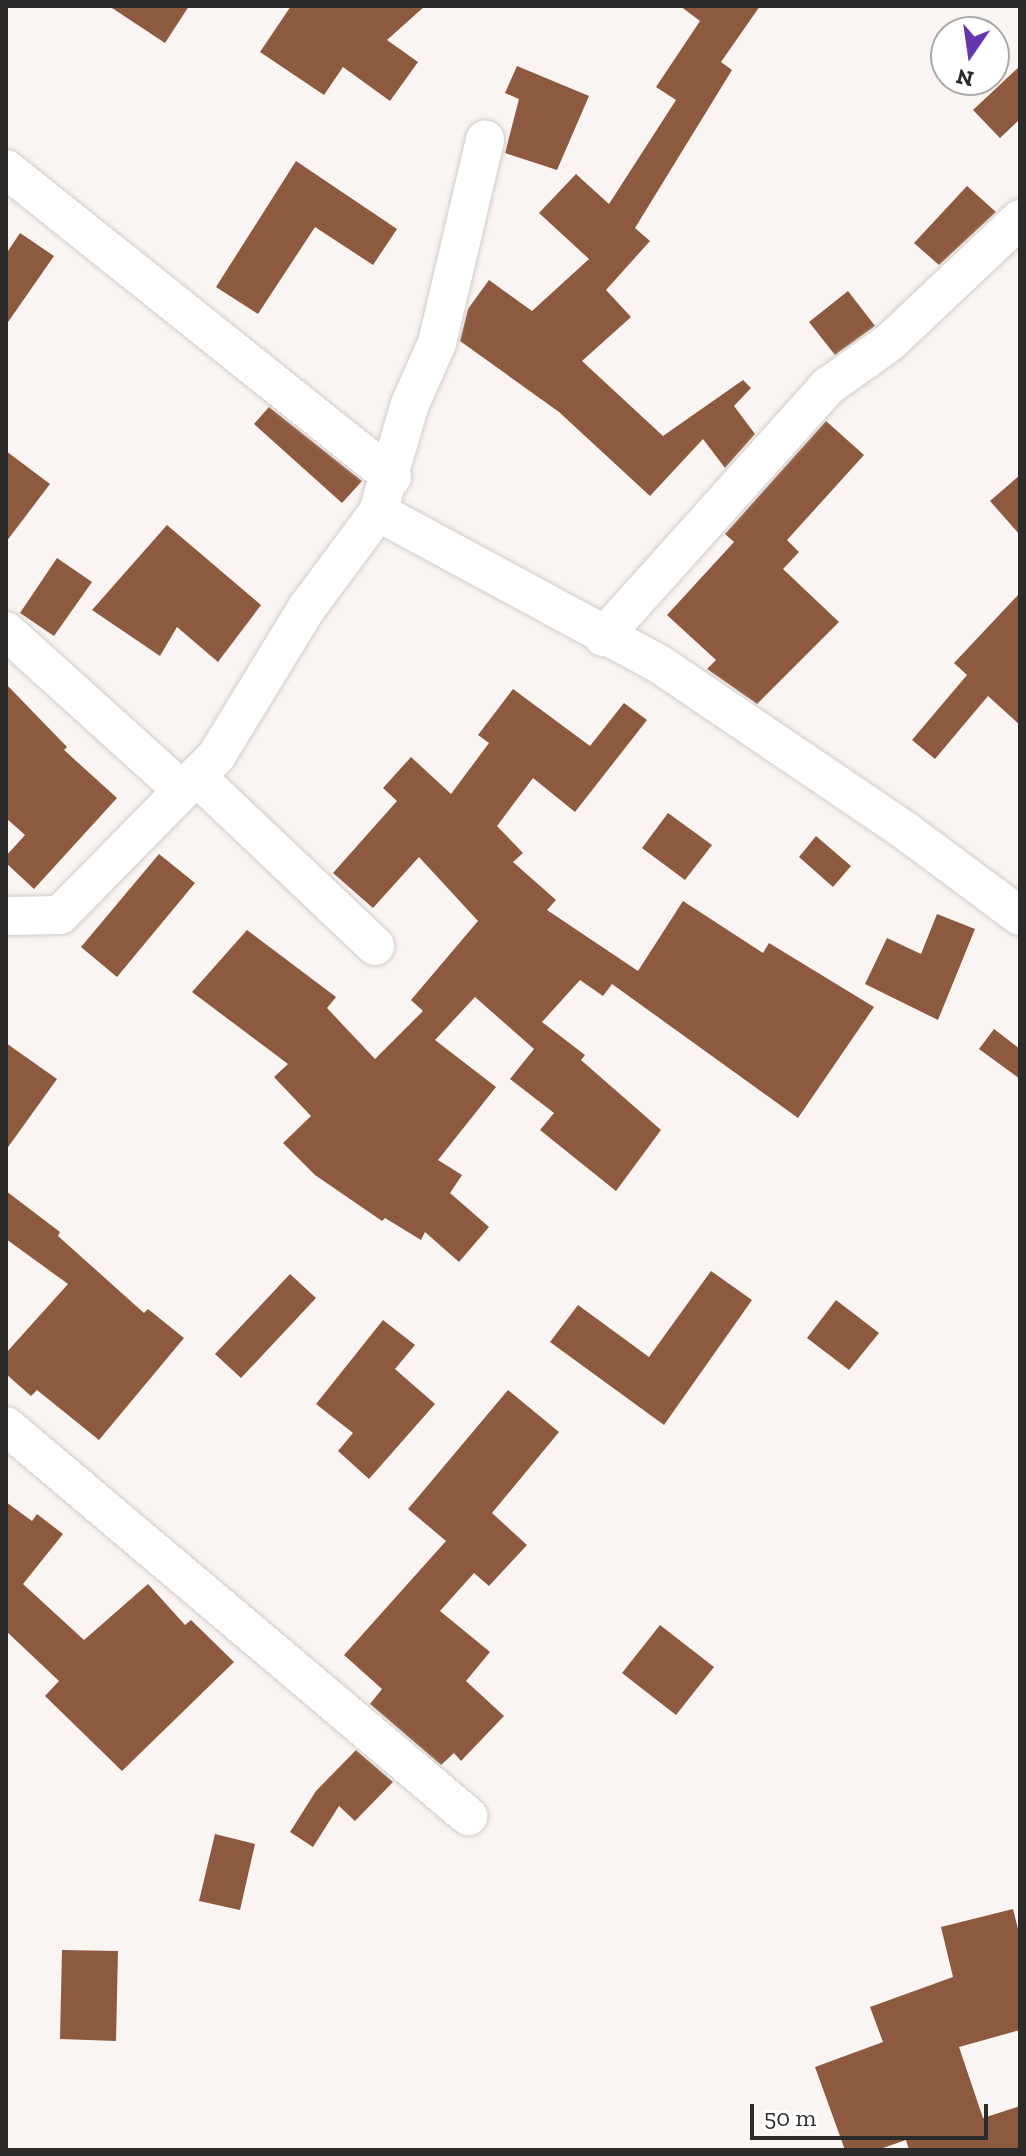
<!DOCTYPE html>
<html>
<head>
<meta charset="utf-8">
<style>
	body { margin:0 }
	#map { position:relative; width:1026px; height:2156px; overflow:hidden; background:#faf5f2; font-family:"Zilla Slab",serif }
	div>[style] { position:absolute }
	.building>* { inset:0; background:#8d5a3f }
	.roads { filter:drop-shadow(0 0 2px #d1ccc9) drop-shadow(0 0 2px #d1ccc9) }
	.street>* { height:38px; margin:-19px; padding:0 19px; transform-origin:19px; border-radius:19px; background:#fff }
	span { translate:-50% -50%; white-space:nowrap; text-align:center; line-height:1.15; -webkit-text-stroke:8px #fff; paint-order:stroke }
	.frame { position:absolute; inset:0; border:8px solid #2d2b2a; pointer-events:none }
	.north { position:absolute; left:930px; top:16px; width:80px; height:80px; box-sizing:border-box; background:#fff; border:2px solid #abaaaa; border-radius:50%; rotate:193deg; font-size:22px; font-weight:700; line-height:32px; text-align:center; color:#2d2b2a }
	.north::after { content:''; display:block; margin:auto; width:28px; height:36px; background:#6636ae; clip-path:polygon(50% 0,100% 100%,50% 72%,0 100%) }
	.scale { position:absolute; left:750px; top:2104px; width:238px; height:36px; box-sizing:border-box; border:4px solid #2d2b2a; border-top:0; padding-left:10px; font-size:24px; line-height:28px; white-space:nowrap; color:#2d2b2a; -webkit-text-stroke:6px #fff; paint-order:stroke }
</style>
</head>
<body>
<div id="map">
	<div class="building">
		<i style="clip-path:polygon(109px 6px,189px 6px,165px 43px)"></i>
		<i style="clip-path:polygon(291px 6px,425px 6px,387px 40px,418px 62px,390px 101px,343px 67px,324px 95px,260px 52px)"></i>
		<i style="clip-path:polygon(680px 6px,760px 6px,721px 62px,732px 70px,635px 228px,650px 241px,606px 290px,631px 317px,582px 361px,663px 436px,743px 380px,751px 388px,734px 406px,755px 434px,725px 468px,703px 439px,650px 496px,559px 412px,460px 341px,468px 309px,489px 280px,532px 311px,589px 259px,539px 213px,576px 174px,609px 204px,676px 100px,656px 87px,700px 21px)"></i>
		<i style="clip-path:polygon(517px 66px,589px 96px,557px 170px,505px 153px,519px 99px,505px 93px)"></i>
		<i style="clip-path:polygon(1020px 66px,1020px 119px,1000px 138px,973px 110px)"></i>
		<i style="clip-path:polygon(296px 161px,397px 229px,373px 265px,315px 227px,258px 314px,216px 287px)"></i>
		<i style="clip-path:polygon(967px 186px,996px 212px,939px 265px,914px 243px)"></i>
		<i style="clip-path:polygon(20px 233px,54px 256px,6px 325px,6px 254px)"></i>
		<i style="clip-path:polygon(848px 291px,875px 326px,835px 355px,809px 322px)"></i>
		<i style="clip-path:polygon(269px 407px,362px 481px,342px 503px,254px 424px)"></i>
		<i style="clip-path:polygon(826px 421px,864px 455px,787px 540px,799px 552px,783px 569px,839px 622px,757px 704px,707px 669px,716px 660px,667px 615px,734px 542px,725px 534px)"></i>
		<i style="clip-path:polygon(6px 451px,50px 484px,6px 542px)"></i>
		<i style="clip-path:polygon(1020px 475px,1020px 535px,990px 501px)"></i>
		<i style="clip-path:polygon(167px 525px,261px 605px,218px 662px,177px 627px,160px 656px,92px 610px)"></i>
		<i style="clip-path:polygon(57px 558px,92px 582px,54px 636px,20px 613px)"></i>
		<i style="clip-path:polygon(1020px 593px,1020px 725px,988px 696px,935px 759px,912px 740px,967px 675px,954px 663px)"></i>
		<i style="clip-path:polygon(6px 684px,67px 747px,64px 750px,117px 798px,34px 889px,6px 863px,6px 856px,25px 835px,6px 818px)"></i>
		<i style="clip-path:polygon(513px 689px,590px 746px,624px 703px,647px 720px,575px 812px,533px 778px,497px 826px,523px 853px,513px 862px,556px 900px,547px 910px,638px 971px,683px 901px,763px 953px,769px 943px,874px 1007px,798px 1118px,612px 984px,603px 996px,580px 980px,542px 1022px,585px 1055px,581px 1060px,661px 1130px,616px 1191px,540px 1130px,554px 1113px,510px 1079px,534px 1049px,475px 997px,435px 1040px,496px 1087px,438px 1160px,462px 1175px,450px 1193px,489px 1227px,459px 1262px,425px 1232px,421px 1240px,385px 1218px,382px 1221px,315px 1175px,283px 1143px,311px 1116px,274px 1077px,288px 1064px,192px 992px,247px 930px,336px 997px,327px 1008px,375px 1059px,423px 1011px,411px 1000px,478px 921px,419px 857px,373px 908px,333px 873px,397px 801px,383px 788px,411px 757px,451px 794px,489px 743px,478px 735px)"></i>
		<i style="clip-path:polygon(668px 813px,712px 845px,685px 880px,642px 848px)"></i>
		<i style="clip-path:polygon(816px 836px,851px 866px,833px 887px,799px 857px)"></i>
		<i style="clip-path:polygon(159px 854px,195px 883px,117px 977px,81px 947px)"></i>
		<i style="clip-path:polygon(937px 914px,975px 929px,938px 1020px,865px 984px,887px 938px,921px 954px)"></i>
		<i style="clip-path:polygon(994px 1029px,1020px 1049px,1020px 1079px,979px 1049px)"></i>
		<i style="clip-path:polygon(6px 1043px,57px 1079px,6px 1150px)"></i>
		<i style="clip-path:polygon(6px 1191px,60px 1232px,58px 1236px,144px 1313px,148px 1309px,184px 1338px,99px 1440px,37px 1390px,31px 1396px,6px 1374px,6px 1353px,68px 1284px,6px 1239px)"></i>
		<i style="clip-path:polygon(711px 1271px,752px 1300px,664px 1425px,550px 1342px,578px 1305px,649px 1357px)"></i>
		<i style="clip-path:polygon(290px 1274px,316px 1298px,241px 1378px,215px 1354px)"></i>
		<i style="clip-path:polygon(836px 1300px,879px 1333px,849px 1370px,807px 1338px)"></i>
		<i style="clip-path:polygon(383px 1320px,415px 1345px,395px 1369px,435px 1404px,369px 1479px,338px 1451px,353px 1433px,316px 1404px)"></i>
		<i style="clip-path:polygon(508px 1390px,559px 1432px,492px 1513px,527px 1545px,489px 1586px,474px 1573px,440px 1611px,490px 1652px,466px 1681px,504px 1716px,461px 1761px,454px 1753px,441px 1765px,370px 1704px,382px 1689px,344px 1655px,446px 1541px,408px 1509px)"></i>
		<i style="clip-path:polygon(6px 1502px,32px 1521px,37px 1514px,63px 1534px,23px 1584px,84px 1640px,148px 1584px,185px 1625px,191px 1620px,234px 1662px,122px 1771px,45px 1696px,59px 1681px,6px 1631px)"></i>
		<i style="clip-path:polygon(660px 1625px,714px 1667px,676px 1715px,622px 1673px)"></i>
		<i style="clip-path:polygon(356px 1750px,393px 1782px,355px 1821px,339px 1806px,313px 1847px,290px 1832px,316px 1791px)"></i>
		<i style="clip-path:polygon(215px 1834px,255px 1844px,240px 1910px,199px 1901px)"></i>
		<i style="clip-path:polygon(1013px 1909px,1020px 1937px,1020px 2030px,959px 2047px,983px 2118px,1020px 2106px,1020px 2150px,909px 2150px,906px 2140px,877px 2150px,845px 2150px,815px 2067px,883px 2042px,870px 2007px,953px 1977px,941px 1927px)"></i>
		<i style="clip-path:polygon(62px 1950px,118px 1951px,116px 2041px,60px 2039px)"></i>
	</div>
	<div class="roads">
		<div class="street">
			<i style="left:6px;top:169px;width:494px;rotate:38.6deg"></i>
			<i style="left:378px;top:512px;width:319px;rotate:28.4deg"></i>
			<i style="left:659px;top:664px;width:300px;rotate:34.1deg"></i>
			<i style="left:907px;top:832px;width:141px;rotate:36.6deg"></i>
			<i style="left:6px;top:631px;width:237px;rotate:42.1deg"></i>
			<i style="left:603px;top:637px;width:336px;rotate:-48.1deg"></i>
			<i style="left:827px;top:387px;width:77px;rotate:-35.5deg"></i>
			<i style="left:890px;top:342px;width:179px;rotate:-43.4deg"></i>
			<i style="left:196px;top:776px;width:247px;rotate:43.5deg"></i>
			<i style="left:6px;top:916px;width:54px;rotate:-1.1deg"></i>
			<i style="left:60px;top:915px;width:224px;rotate:-45.5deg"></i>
			<i style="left:217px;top:755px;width:171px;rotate:-58.6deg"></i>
			<i style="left:306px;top:609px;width:121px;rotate:-53.4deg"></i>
			<i style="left:378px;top:512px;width:113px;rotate:-73.5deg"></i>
			<i style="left:410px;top:404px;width:67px;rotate:-66.1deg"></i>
			<i style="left:437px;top:343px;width:209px;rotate:-76.7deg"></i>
			<i style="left:6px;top:1426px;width:605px;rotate:40.17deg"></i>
		</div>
	</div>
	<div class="frame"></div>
	<div class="north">N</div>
	<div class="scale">50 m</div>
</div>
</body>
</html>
